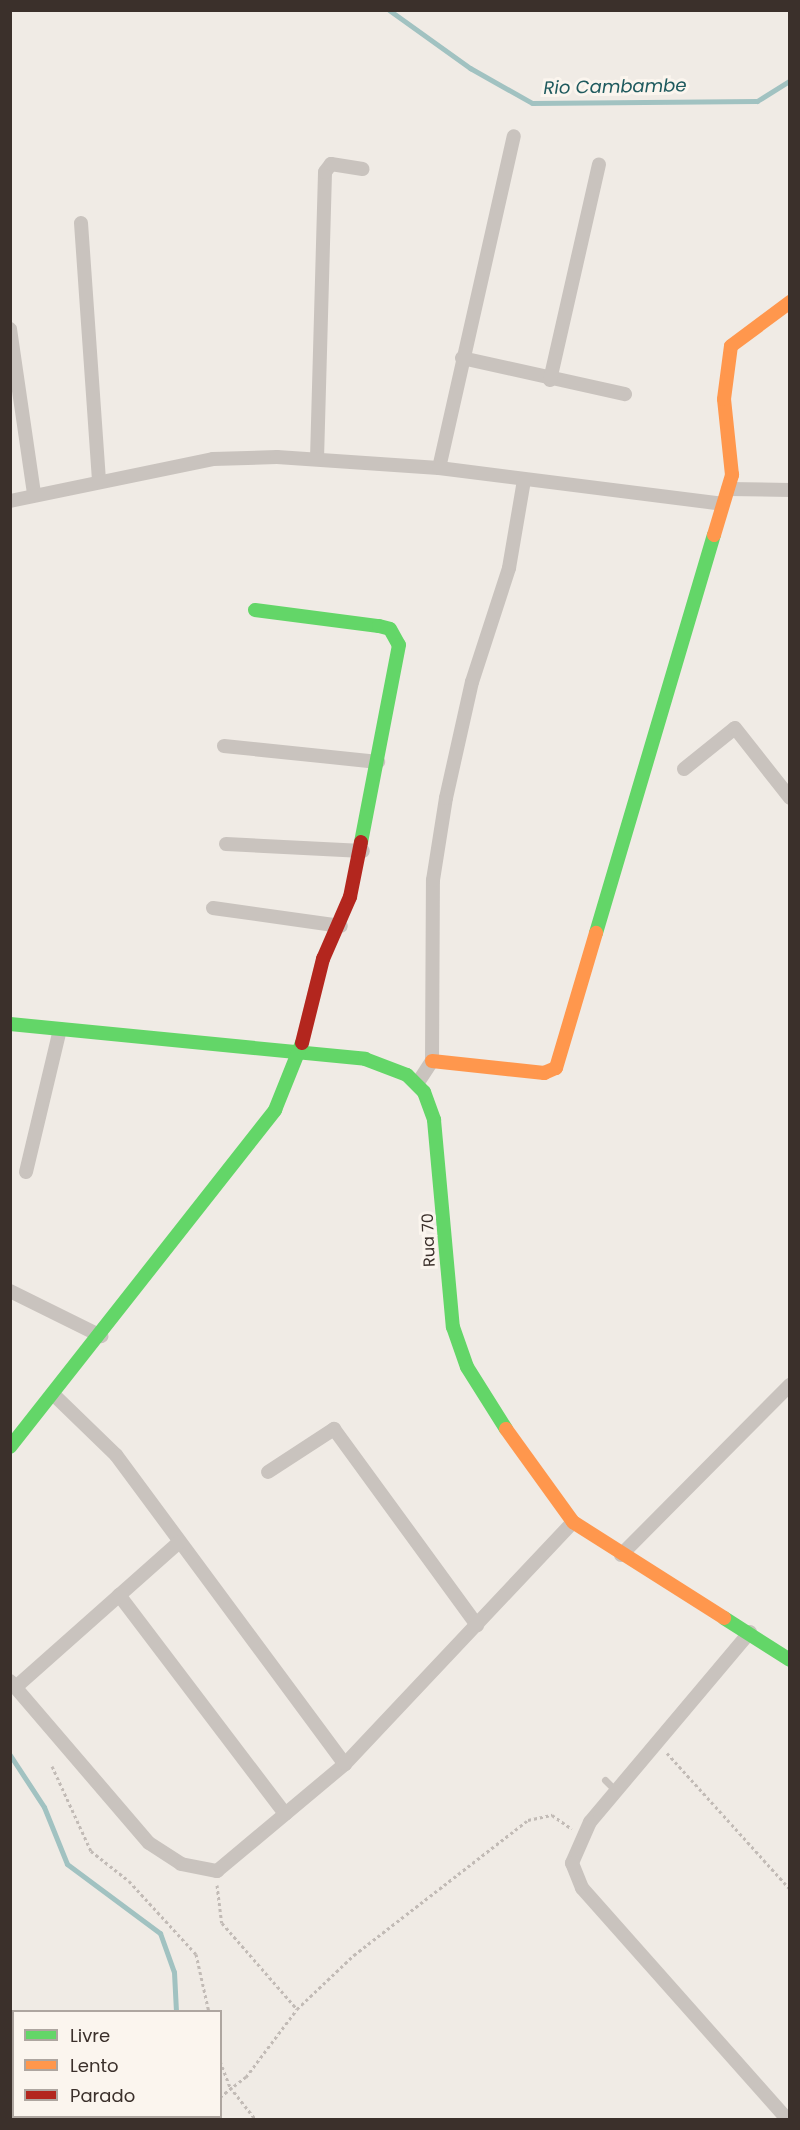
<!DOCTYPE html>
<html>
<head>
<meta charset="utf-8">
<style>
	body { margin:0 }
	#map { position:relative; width:800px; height:2130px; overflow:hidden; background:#f0ebe5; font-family:Poppins,sans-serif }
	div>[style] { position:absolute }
	.stream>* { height:5px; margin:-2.5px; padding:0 2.5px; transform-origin:2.5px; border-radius:2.5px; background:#a1c2c1 }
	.path>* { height:3px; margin-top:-1.5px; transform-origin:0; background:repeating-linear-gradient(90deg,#c2bbb6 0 3px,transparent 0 6px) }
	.lane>* { height:7px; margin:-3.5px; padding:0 3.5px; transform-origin:3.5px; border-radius:3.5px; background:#c9c3be }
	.street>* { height:14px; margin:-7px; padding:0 7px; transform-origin:7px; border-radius:7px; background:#c9c3be }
	.fast>* { height:14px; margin:-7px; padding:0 7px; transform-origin:7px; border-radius:7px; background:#63d668 }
	.slow>* { height:14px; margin:-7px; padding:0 7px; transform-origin:7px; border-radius:7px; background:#ff974d }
	.jam>* { height:14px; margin:-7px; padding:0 7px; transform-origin:7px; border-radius:7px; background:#b3261e }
	span { translate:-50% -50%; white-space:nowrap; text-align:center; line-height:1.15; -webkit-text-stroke:6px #fbf5ee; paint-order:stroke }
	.street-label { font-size:16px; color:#3b302b }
	.water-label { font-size:18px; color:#1f5a5e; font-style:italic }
	.frame { position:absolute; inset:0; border:12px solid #3b302b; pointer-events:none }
	.legend { position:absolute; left:12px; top:2010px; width:210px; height:108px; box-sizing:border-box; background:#fbf5ee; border:2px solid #aea6a0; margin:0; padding:8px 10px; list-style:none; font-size:18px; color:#3b302b }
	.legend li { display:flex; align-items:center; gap:12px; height:30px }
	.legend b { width:30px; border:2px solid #aea6a0 }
</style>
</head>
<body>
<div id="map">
	<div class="stream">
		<i style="left:389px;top:10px;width:100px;rotate:35.6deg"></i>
		<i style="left:470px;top:68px;width:71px;rotate:29.4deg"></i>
		<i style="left:532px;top:103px;width:225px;rotate:-0.5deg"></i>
		<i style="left:757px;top:101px;width:39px;rotate:-32deg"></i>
		<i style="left:10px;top:1755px;width:62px;rotate:56.8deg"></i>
		<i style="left:44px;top:1807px;width:61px;rotate:68deg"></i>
		<i style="left:67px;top:1864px;width:116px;rotate:36.6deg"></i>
		<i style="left:160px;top:1933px;width:41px;rotate:70.3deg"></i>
		<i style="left:174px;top:1972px;width:40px;rotate:87.1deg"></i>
		<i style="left:200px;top:2116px;width:6px;rotate:45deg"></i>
	</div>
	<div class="path">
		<i style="left:667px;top:1753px;width:183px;rotate:47.9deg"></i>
		<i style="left:52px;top:1766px;width:94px;rotate:65.4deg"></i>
		<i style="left:91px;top:1851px;width:48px;rotate:38.3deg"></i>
		<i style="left:129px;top:1881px;width:99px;rotate:47.5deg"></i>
		<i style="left:196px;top:1954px;width:59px;rotate:77.4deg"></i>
		<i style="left:217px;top:1885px;width:38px;rotate:83deg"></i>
		<i style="left:222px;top:1923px;width:114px;rotate:48.9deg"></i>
		<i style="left:220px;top:2061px;width:28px;rotate:69deg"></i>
		<i style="left:230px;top:2087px;width:42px;rotate:51.8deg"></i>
		<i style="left:220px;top:2097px;width:33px;rotate:-38deg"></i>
		<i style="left:246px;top:2077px;width:85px;rotate:-53.1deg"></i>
		<i style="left:297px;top:2009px;width:79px;rotate:-43.5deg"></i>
		<i style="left:354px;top:1955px;width:220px;rotate:-37.8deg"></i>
		<i style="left:528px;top:1820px;width:25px;rotate:-12deg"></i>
		<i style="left:552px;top:1815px;width:24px;rotate:35deg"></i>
		<i style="left:199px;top:2120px;width:4px;rotate:-63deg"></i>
	</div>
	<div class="lane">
		<i style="left:605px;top:1780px;width:14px;rotate:45deg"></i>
	</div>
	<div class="street">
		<i style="left:81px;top:223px;width:257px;rotate:86deg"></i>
		<i style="left:10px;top:329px;width:166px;rotate:81.7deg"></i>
		<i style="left:462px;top:358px;width:167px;rotate:12.5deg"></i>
		<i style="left:550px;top:380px;width:221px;rotate:-77.2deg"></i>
		<i style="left:317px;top:459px;width:287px;rotate:-88.4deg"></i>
		<i style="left:325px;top:172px;width:10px;rotate:-53deg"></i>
		<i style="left:331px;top:164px;width:32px;rotate:9deg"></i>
		<i style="left:439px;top:468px;width:340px;rotate:-77.3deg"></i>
		<i style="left:728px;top:489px;width:62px;rotate:0.9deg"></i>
		<i style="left:10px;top:501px;width:207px;rotate:-11.7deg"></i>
		<i style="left:213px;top:459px;width:64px;rotate:-1.8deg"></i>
		<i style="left:277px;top:457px;width:162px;rotate:3.9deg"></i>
		<i style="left:439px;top:468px;width:285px;rotate:7.2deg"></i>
		<i style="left:224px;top:746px;width:155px;rotate:5.9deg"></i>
		<i style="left:684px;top:769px;width:65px;rotate:-38.8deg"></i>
		<i style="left:735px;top:728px;width:89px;rotate:51.8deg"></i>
		<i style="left:226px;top:844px;width:137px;rotate:2.9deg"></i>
		<i style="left:213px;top:908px;width:129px;rotate:8deg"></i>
		<i style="left:417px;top:1084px;width:27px;rotate:-57deg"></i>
		<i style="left:432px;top:1061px;width:181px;rotate:-89.7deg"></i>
		<i style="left:433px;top:880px;width:83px;rotate:-81deg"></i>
		<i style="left:446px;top:798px;width:119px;rotate:-77.4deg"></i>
		<i style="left:472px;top:682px;width:120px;rotate:-72deg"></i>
		<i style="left:509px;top:568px;width:89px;rotate:-80.3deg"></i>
		<i style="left:26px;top:1172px;width:147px;rotate:-76.6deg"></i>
		<i style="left:10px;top:1291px;width:102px;rotate:26.3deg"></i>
		<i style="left:53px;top:1394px;width:88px;rotate:44.1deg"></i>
		<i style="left:116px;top:1455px;width:385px;rotate:53.5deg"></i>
		<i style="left:268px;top:1472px;width:79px;rotate:-33.1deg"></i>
		<i style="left:334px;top:1429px;width:243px;rotate:53.9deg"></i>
		<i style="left:621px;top:1555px;width:240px;rotate:-45.2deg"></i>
		<i style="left:119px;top:1595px;width:275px;rotate:52.8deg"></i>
		<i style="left:750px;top:1632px;width:248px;rotate:130.1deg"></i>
		<i style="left:590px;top:1822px;width:45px;rotate:113.7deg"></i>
		<i style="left:572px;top:1863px;width:27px;rotate:68deg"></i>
		<i style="left:582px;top:1888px;width:310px;rotate:48.4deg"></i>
		<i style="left:10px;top:1681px;width:213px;rotate:49.4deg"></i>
		<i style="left:149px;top:1843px;width:38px;rotate:33deg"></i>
		<i style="left:181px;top:1864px;width:37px;rotate:11deg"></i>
		<i style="left:217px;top:1871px;width:167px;rotate:-39.9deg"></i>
		<i style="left:345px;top:1764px;width:332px;rotate:-46.7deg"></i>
		<i style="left:17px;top:1686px;width:217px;rotate:-41.6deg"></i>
	</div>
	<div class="fast">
		<i style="left:255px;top:610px;width:125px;rotate:7.4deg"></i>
		<i style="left:379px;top:626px;width:11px;rotate:15deg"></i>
		<i style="left:390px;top:629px;width:18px;rotate:61deg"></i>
		<i style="left:399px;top:645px;width:201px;rotate:100.9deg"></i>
		<i style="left:596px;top:933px;width:415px;rotate:-73.5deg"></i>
		<i style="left:10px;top:1024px;width:357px;rotate:5.6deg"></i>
		<i style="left:365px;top:1059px;width:45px;rotate:20.9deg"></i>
		<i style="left:407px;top:1075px;width:24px;rotate:45deg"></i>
		<i style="left:424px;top:1092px;width:30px;rotate:70deg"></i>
		<i style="left:434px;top:1120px;width:208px;rotate:84.8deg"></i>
		<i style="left:453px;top:1327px;width:42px;rotate:70.7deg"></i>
		<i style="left:467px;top:1367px;width:73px;rotate:57.8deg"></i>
		<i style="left:10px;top:1447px;width:429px;rotate:-51.8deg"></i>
		<i style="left:275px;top:1110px;width:72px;rotate:-68.1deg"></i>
		<i style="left:724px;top:1618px;width:78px;rotate:32.5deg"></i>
	</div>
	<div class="slow">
		<i style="left:714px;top:535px;width:63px;rotate:-73.3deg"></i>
		<i style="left:732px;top:475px;width:76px;rotate:-96deg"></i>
		<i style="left:724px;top:399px;width:53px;rotate:-82.5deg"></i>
		<i style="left:731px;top:346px;width:74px;rotate:-36.7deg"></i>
		<i style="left:432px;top:1061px;width:113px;rotate:6.1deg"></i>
		<i style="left:544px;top:1073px;width:13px;rotate:-23deg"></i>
		<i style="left:556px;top:1068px;width:141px;rotate:-73.5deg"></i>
		<i style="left:506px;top:1429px;width:115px;rotate:54.2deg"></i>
		<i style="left:573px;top:1522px;width:179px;rotate:32.4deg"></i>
	</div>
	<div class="jam">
		<i style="left:302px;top:1043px;width:87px;rotate:-76deg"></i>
		<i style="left:323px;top:959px;width:68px;rotate:-66.5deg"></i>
		<i style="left:350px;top:897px;width:56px;rotate:-78.7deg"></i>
	</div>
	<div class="street-label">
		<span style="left:429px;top:1240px;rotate:-92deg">Rua 70</span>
	</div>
	<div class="water-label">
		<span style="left:615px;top:87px;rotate:-1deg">Rio Cambambe</span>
	</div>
	<div class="frame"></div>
	<ul class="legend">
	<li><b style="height:8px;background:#63d668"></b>Livre</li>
	<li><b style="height:8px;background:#ff974d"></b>Lento</li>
	<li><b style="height:8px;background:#b3261e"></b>Parado</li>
	</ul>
</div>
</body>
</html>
